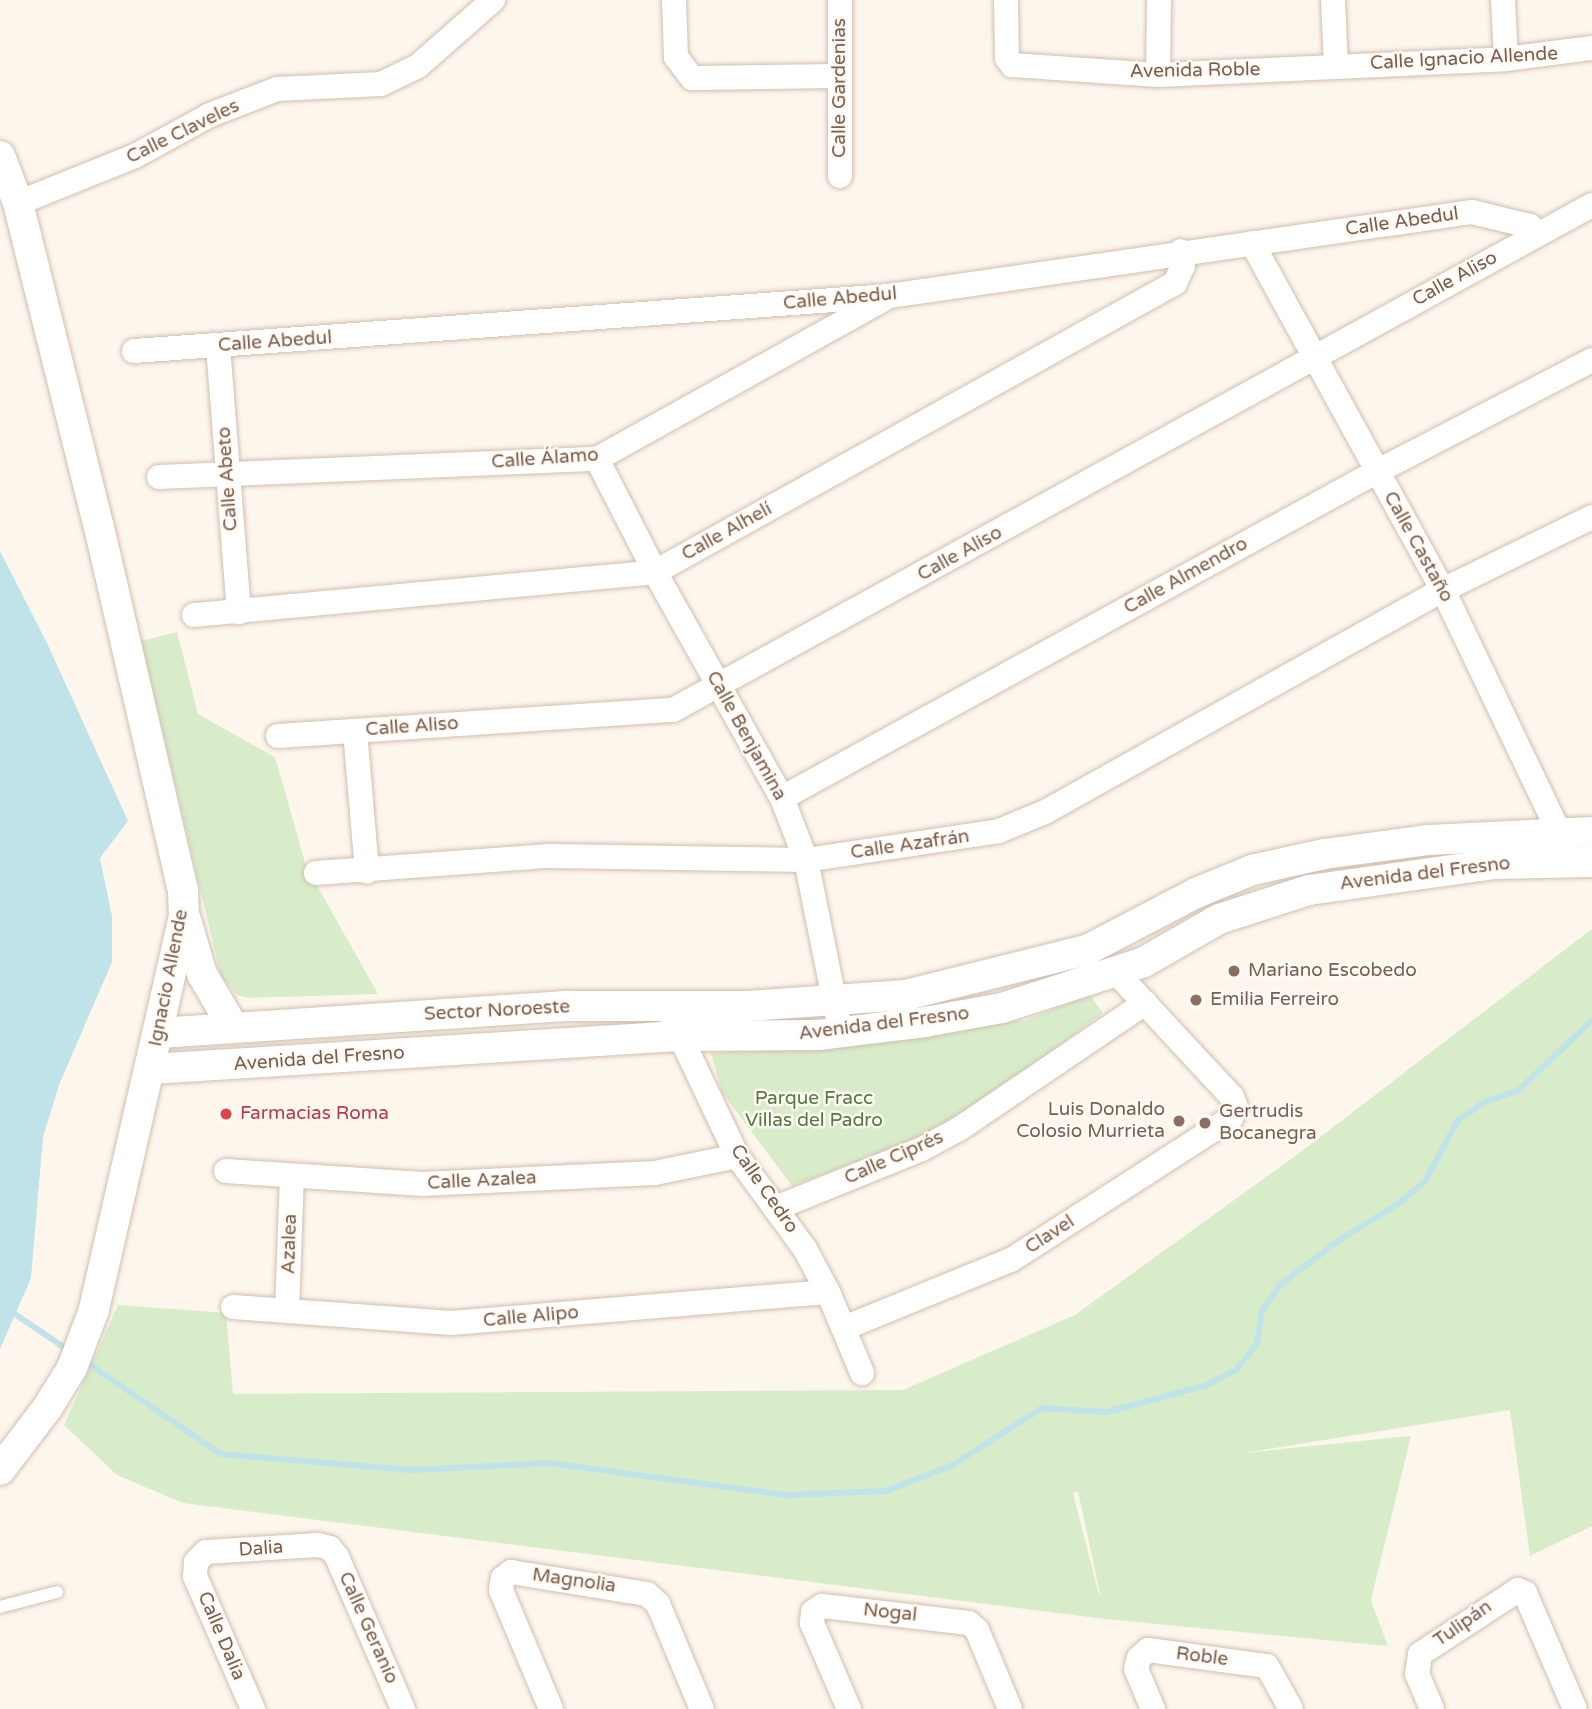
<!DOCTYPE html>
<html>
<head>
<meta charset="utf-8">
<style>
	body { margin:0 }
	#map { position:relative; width:1592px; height:1709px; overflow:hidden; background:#fdf6ec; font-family:"Varela Round",sans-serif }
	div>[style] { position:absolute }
	.green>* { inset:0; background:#d8ecc9 }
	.water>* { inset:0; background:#bfe3e8 }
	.stream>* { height:6px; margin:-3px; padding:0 3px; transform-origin:3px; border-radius:3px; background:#bfe3e8 }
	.roads { filter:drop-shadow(0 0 2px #d1beb0) drop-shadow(0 0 2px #d1beb0) }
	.service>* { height:12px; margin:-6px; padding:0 6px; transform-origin:6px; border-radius:6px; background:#fff }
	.minor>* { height:24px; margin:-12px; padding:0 12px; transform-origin:12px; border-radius:12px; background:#fff }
	.tertiary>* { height:30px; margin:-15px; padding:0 15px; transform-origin:15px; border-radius:15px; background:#fff }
	.dots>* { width:19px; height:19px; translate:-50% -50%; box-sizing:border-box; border:4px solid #fffaf3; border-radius:50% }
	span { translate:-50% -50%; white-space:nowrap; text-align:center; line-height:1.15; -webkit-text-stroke:5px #fffaf3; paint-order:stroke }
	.street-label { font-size:19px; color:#7a5c4d }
	.education-label { font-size:19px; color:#785e54 }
	.left { translate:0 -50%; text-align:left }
	.right { translate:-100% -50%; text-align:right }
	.park-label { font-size:19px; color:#537a41 }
	.health-label { font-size:19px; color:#be3a42 }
</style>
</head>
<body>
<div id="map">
	<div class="green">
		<i style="clip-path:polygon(177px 632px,198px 714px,275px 757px,306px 866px,378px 994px,248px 998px,237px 995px,221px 976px,141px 641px)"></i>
		<i style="clip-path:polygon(evenodd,1592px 929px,1592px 1526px,1530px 1556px,1510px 1410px,1244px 1453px,1411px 1436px,1371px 1600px,1388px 1646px,1105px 1619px,183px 1503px,117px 1475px,64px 1425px,118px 1305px,226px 1313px,233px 1394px,903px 1390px,1075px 1315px,1298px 1154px,1592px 929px,1078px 1491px,1100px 1594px,1099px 1595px,1073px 1493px,1078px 1491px)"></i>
		<i style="clip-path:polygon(1090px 995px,1103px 1013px,995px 1092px,922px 1137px,792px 1186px,722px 1092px,711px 1053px,819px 1046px,1026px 1020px)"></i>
	</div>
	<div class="water">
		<i style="clip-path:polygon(0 551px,47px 643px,128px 821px,100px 858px,112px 916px,112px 962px,59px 1085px,43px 1137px,31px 1278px,0 1349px)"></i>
	</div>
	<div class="stream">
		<i style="left:15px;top:1314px;width:68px;rotate:34.2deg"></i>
		<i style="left:83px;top:1360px;width:167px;rotate:34.3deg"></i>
		<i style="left:221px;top:1454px;width:193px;rotate:4.8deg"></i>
		<i style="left:413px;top:1470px;width:136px;rotate:-2.9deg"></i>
		<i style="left:549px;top:1463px;width:240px;rotate:7.7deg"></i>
		<i style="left:787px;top:1495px;width:99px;rotate:-2.3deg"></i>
		<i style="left:886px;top:1491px;width:70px;rotate:-21deg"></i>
		<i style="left:951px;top:1466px;width:108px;rotate:-32.5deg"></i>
		<i style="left:1042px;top:1408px;width:65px;rotate:3.5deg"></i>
		<i style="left:1107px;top:1412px;width:104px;rotate:-15.1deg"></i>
		<i style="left:1207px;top:1385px;width:34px;rotate:-28deg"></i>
		<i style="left:1237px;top:1369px;width:33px;rotate:-52deg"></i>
		<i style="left:1257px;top:1343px;width:32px;rotate:-81deg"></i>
		<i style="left:1262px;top:1311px;width:32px;rotate:-55deg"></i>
		<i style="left:1280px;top:1285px;width:74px;rotate:-37.3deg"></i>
		<i style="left:1339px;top:1240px;width:69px;rotate:-31.4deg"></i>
		<i style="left:1398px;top:1204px;width:35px;rotate:-40deg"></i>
		<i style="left:1425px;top:1181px;width:69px;rotate:-61.6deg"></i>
		<i style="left:1458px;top:1120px;width:34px;rotate:-34deg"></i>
		<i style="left:1486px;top:1101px;width:35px;rotate:-18deg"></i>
		<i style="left:1519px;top:1090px;width:101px;rotate:-43.8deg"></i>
	</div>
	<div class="roads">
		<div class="service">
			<i style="left:0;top:1607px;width:59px;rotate:-14.7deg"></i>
		</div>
		<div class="minor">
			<i style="left:674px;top:0;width:57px;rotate:88deg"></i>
			<i style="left:676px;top:57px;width:26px;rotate:53deg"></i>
			<i style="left:692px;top:78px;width:148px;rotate:-0.8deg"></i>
			<i style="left:840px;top:0;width:176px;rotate:90deg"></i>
			<i style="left:1006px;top:0;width:58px;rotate:89deg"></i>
			<i style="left:1007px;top:58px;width:9px;rotate:54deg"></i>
			<i style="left:1012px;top:65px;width:146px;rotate:3.9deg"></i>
			<i style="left:1158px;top:75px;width:348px;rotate:-2.6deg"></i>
			<i style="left:1506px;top:59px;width:87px;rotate:-7.3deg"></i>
			<i style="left:1333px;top:0;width:66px;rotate:87.4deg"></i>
			<i style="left:1503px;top:0;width:59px;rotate:87.1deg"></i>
			<i style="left:1158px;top:75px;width:75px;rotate:-89.2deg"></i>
			<i style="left:18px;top:203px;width:126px;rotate:-21.9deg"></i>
			<i style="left:135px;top:156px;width:85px;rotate:-28.7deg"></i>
			<i style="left:210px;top:115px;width:72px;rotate:-21.2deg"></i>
			<i style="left:277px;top:89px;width:104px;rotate:-2.8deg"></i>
			<i style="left:381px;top:84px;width:41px;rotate:-25.9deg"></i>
			<i style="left:418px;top:66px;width:100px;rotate:-41.3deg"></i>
			<i style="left:1252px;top:243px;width:396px;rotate:61.2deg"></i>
			<i style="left:1443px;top:590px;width:266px;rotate:64.4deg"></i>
			<i style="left:1558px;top:830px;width:22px;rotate:80deg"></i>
			<i style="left:218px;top:346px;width:267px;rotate:85.5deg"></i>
			<i style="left:134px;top:351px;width:757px;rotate:-4.17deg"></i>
			<i style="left:889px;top:296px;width:589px;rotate:-8.2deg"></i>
			<i style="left:1472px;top:212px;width:60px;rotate:13.6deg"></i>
			<i style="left:1530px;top:226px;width:10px;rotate:53deg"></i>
			<i style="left:597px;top:459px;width:127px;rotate:62.8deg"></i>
			<i style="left:655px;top:572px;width:259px;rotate:60.7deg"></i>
			<i style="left:782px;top:798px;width:66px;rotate:68.8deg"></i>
			<i style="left:806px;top:860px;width:177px;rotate:78.6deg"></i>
			<i style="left:159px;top:477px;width:438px;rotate:-2.4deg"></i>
			<i style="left:597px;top:459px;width:327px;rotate:-29.1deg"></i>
			<i style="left:194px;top:615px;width:463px;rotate:-5.3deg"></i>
			<i style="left:655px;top:572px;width:595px;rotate:-29.06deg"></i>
			<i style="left:1175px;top:283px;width:19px;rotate:-65deg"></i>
			<i style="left:1183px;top:266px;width:15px;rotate:-98deg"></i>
			<i style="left:355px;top:731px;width:141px;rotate:85.1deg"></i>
			<i style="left:278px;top:736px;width:396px;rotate:-3.8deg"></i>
			<i style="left:673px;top:710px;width:1049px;rotate:-28.79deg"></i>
			<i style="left:782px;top:798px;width:678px;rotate:-28.76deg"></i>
			<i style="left:1376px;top:472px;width:243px;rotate:-27.4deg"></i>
			<i style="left:316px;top:873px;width:234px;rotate:-4.2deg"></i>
			<i style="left:549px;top:856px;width:257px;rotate:0.9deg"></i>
			<i style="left:806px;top:860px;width:195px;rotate:-8.5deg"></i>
			<i style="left:999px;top:831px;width:50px;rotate:-22.4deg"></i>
			<i style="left:1045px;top:812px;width:456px;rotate:-29.2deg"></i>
			<i style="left:1443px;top:590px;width:166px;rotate:-26.1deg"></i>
			<i style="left:673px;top:1021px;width:149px;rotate:64.6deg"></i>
			<i style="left:737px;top:1156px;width:115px;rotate:53.8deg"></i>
			<i style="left:805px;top:1249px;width:49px;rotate:61.9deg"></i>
			<i style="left:828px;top:1292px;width:88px;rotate:67.2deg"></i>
			<i style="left:226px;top:1171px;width:197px;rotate:3.8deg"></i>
			<i style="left:423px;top:1184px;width:232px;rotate:-2.7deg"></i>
			<i style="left:655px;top:1173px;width:84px;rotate:-11.7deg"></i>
			<i style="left:776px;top:1208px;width:157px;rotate:-22deg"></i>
			<i style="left:922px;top:1149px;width:42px;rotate:-28.4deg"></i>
			<i style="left:959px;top:1129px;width:225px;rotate:-34.1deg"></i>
			<i style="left:233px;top:1307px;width:219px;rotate:4.2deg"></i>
			<i style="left:451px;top:1323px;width:378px;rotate:-4.7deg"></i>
			<i style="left:287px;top:1311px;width:135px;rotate:-87.9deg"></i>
			<i style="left:844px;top:1328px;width:180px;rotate:-22.2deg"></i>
			<i style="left:1011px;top:1260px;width:262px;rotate:-32.8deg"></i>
			<i style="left:1231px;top:1118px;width:12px;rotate:-66deg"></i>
			<i style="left:1236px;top:1107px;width:11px;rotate:-112deg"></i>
			<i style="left:1232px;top:1097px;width:171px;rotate:-132.9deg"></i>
			<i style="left:253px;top:1709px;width:145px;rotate:-113.6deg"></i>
			<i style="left:195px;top:1576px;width:14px;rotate:-86deg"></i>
			<i style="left:196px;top:1562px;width:14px;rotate:-45deg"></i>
			<i style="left:206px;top:1552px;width:112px;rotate:-3.6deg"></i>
			<i style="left:318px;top:1545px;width:12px;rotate:14deg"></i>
			<i style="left:330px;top:1548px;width:11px;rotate:52deg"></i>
			<i style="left:337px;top:1557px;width:166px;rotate:66.5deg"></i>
			<i style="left:551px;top:1709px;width:129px;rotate:-112.8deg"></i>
			<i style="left:501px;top:1590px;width:12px;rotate:-81deg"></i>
			<i style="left:503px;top:1578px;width:10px;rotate:-37deg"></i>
			<i style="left:511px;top:1572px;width:138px;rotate:9.2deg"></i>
			<i style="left:647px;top:1594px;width:15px;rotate:42deg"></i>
			<i style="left:658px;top:1604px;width:114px;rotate:67.3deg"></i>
			<i style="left:849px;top:1709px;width:94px;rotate:-113.3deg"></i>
			<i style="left:812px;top:1623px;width:11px;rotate:-85deg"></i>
			<i style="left:813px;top:1612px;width:11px;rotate:-34deg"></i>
			<i style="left:822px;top:1606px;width:148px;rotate:6.6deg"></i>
			<i style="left:969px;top:1623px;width:11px;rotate:41deg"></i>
			<i style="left:977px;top:1630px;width:86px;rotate:67.3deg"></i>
			<i style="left:1153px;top:1709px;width:43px;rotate:-113deg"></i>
			<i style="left:1136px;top:1669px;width:11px;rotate:-75deg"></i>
			<i style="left:1139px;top:1658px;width:12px;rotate:-42deg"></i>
			<i style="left:1148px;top:1650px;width:120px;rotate:7.7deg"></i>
			<i style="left:1267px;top:1666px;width:49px;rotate:60.8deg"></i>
			<i style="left:1432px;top:1709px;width:38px;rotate:-113deg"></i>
			<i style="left:1417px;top:1674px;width:20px;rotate:-81deg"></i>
			<i style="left:1420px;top:1654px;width:117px;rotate:-33.1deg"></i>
			<i style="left:1518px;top:1590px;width:8px;rotate:23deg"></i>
			<i style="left:1525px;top:1593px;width:126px;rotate:66.7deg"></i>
		</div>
		<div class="tertiary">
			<i style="left:0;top:156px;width:50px;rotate:69deg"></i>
			<i style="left:18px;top:203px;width:334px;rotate:76deg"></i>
			<i style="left:99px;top:527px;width:373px;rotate:77deg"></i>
			<i style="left:183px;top:890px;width:26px;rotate:88deg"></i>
			<i style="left:184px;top:916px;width:404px;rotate:102.9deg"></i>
			<i style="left:94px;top:1310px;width:62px;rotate:110.8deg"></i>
			<i style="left:72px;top:1368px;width:46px;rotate:121.6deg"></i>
			<i style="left:48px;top:1407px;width:79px;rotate:127.3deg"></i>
			<i style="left:186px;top:920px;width:56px;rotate:73.5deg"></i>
			<i style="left:202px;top:974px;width:61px;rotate:59.7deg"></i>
			<i style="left:159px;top:1033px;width:411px;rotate:-3.8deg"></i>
			<i style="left:569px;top:1006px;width:179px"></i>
			<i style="left:748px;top:1006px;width:158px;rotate:-4deg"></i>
			<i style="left:906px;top:995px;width:187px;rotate:-14deg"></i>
			<i style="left:1087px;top:950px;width:123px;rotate:-27.6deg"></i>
			<i style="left:1196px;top:893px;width:61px;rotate:-22.3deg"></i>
			<i style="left:1252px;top:870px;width:74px;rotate:-12.5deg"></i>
			<i style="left:1324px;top:854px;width:106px;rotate:-7.6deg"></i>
			<i style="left:1429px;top:840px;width:163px;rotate:-2.8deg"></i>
			<i style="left:151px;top:1069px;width:529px;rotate:-3.58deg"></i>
			<i style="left:679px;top:1036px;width:139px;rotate:-0.4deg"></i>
			<i style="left:818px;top:1035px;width:108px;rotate:-6.9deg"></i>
			<i style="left:925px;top:1022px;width:78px;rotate:-10.3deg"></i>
			<i style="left:1002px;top:1008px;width:149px;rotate:-17.9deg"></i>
			<i style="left:1144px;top:962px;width:86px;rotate:-29.8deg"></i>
			<i style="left:1219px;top:919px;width:95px;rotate:-17.9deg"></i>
			<i style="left:1309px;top:890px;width:186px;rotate:-8deg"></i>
			<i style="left:1493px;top:864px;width:99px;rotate:-1.2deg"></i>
		</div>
	</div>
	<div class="dots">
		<i style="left:1234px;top:971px;background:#8d6e63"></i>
		<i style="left:1196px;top:1000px;background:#8d6e63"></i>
		<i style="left:226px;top:1114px;background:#e0444e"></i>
		<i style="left:1179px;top:1121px;background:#8d6e63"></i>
		<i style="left:1205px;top:1123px;background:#8d6e63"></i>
	</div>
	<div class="street-label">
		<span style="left:1464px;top:59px;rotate:-3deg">Calle Ignacio Allende</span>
		<span style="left:1195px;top:71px;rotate:-1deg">Avenida Roble</span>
		<span style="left:840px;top:88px;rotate:-90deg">Calle Gardenias</span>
		<span style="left:183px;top:132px;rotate:-26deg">Calle Claveles</span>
		<span style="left:1402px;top:222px;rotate:-8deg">Calle Abedul</span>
		<span style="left:1455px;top:279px;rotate:-29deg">Calle Aliso</span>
		<span style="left:840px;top:299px;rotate:-5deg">Calle Abedul</span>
		<span style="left:275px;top:342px;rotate:-4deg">Calle Abedul</span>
		<span style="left:545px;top:459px;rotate:-4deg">Calle Álamo</span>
		<span style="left:228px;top:479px;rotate:-94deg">Calle Abeto</span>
		<span style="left:727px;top:532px;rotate:-29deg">Calle Alhelí</span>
		<span style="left:1418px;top:547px;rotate:61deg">Calle Castaño</span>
		<span style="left:960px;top:554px;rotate:-29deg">Calle Aliso</span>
		<span style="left:1186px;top:576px;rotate:-29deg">Calle Almendro</span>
		<span style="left:412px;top:727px;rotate:-4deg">Calle Aliso</span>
		<span style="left:746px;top:736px;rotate:61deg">Calle Benjamina</span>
		<span style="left:910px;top:845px;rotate:-8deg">Calle Azafrán</span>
		<span style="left:1425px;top:874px;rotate:-7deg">Avenida del Fresno</span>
		<span style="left:169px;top:978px;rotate:-79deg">Ignacio Allende</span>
		<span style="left:497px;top:1011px;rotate:-3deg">Sector Noroeste</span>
		<span style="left:884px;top:1024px;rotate:-7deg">Avenida del Fresno</span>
		<span style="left:319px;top:1059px;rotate:-4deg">Avenida del Fresno</span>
		<span style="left:894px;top:1158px;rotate:-24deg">Calle Ciprés</span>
		<span style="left:482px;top:1181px;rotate:-3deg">Calle Azalea</span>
		<span style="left:764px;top:1189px;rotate:55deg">Calle Cedro</span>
		<span style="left:1050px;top:1235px;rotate:-33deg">Clavel</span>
		<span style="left:290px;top:1244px;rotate:-88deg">Azalea</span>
		<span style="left:531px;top:1317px;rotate:-5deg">Calle Alipo</span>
		<span style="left:261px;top:1549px;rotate:-4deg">Dalia</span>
		<span style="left:574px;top:1581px;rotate:8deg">Magnolia</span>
		<span style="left:890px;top:1613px;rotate:6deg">Nogal</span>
		<span style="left:1463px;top:1624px;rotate:-35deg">Tulipán</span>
		<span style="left:368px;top:1628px;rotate:66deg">Calle Geranio</span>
		<span style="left:221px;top:1636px;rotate:67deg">Calle Dalia</span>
		<span style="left:1202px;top:1657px;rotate:7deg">Roble</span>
	</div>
	<div class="education-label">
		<span class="left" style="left:1248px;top:971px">Mariano Escobedo</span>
		<span class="left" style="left:1210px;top:1000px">Emilia Ferreiro</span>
		<span class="right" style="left:1165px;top:1121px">Luis Donaldo<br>Colosio Murrieta</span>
		<span class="left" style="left:1219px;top:1123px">Gertrudis<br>Bocanegra</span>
	</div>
	<div class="park-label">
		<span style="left:814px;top:1110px">Parque Fracc<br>Villas del Padro</span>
	</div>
	<div class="health-label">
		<span class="left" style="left:240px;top:1114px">Farmacias Roma</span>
	</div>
</div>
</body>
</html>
